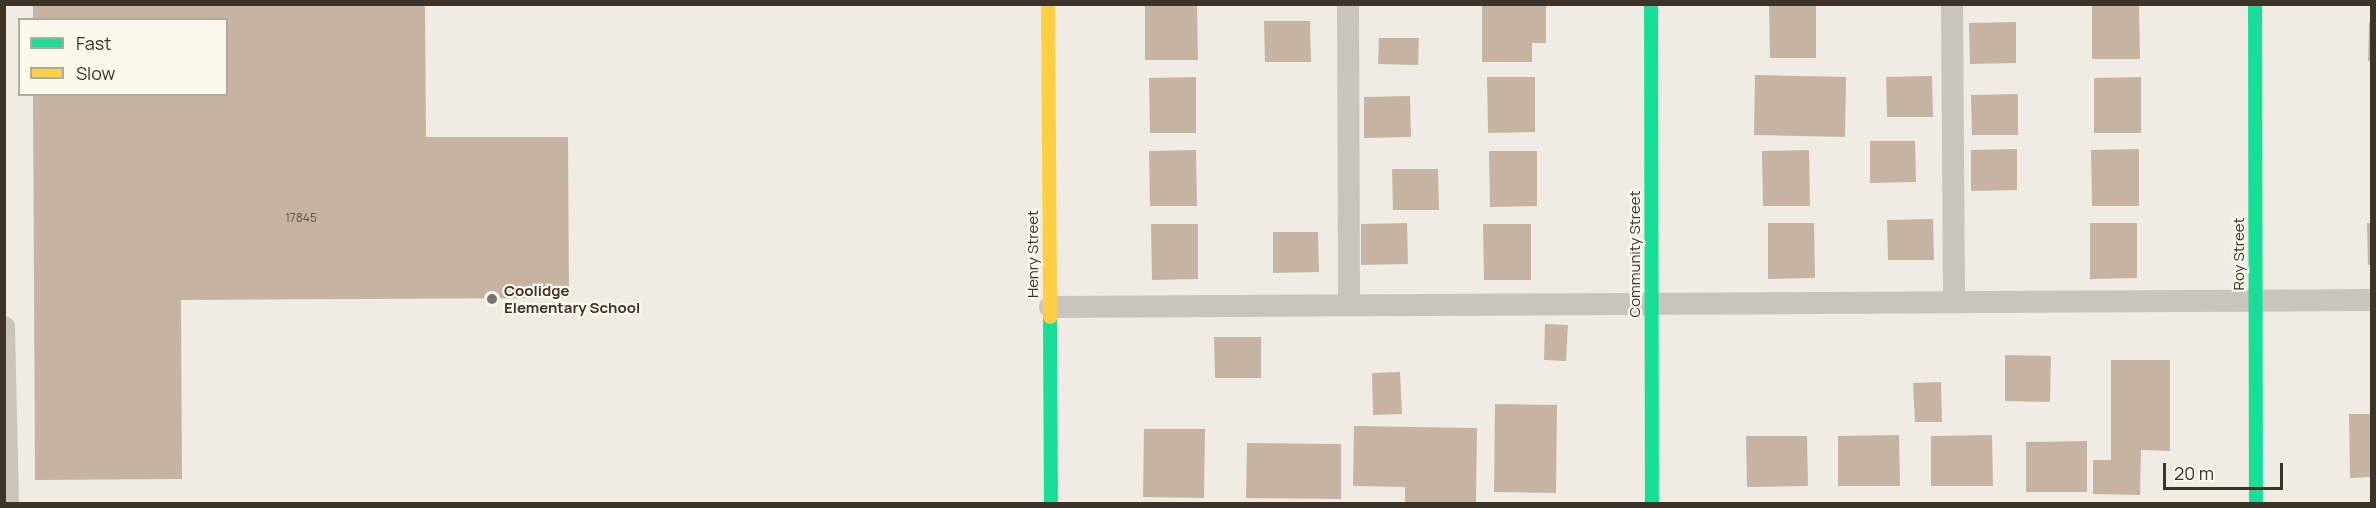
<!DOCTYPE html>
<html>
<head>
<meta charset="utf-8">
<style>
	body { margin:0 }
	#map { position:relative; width:2376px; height:508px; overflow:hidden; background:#f0ece3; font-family:Manrope,sans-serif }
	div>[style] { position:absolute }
	.building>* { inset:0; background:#c6b4a3 }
	.lane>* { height:22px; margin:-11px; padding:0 11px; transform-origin:11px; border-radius:11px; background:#c9c5bc }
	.fast>* { height:14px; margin:-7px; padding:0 7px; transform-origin:7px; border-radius:7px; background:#16e098 }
	.slow>* { height:14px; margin:-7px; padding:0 7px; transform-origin:7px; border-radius:7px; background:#ffcf43 }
	.dots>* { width:16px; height:16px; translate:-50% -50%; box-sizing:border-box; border:3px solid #fcf8ec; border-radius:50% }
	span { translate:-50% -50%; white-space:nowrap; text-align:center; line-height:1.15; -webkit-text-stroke:4.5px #fcf8ec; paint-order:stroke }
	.number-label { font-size:12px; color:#5e5348 }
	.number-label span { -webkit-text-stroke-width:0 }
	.street-label { font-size:15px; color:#3c3329 }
	.poi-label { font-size:15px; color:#3c3329; font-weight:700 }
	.left { translate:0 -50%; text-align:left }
	.frame { position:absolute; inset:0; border:6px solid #3c3329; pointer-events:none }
	.legend { position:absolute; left:18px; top:18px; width:210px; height:78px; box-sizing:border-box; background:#fcf8ec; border:2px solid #afa99e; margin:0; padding:8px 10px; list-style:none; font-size:18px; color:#3c3329 }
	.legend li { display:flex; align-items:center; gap:12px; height:30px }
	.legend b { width:30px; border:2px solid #afa99e }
	.scale { position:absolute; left:2163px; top:463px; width:120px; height:27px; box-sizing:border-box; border:3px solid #3c3329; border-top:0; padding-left:8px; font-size:18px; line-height:21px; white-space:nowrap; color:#3c3329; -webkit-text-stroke:4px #fcf8ec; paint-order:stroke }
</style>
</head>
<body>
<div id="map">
	<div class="building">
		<i style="clip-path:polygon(33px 4px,425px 4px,426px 137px,568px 137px,569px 298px,181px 300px,182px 479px,35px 480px,33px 94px,226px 94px,226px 20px,33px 20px)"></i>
		<i style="clip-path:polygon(1145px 4px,1197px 4px,1198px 60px,1145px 60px)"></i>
		<i style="clip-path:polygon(1482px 4px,1546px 4px,1546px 43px,1532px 43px,1532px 62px,1482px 62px)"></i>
		<i style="clip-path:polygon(1769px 4px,1816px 4px,1816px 58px,1770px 58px)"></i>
		<i style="clip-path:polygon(2092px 4px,2139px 4px,2140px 59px,2092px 59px)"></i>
		<i style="clip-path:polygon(1264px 21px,1310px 21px,1311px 62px,1265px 62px)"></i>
		<i style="clip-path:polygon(2016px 22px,2016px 63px,1970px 64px,1969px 23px)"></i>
		<i style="clip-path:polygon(2369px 22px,2372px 22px,2372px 61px,2368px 61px)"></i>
		<i style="clip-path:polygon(1379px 38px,1419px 38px,1418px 65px,1378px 64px)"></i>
		<i style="clip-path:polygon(1755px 75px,1846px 77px,1845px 137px,1754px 135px)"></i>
		<i style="clip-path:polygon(1932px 76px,1933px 117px,1887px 117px,1886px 77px)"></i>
		<i style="clip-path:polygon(1196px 77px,1196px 133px,1150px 133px,1149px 78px)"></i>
		<i style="clip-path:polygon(1487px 77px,1535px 77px,1535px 132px,1488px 133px)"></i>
		<i style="clip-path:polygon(2141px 77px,2141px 133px,2094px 133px,2094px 78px)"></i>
		<i style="clip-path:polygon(2018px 94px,2018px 135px,1972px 135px,1971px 95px)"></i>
		<i style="clip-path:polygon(1410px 96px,1411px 137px,1364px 138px,1364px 97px)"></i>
		<i style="clip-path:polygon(1870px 141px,1915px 141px,1916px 182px,1870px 183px)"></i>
		<i style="clip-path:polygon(2017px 149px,2017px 190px,1971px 191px,1971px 150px)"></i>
		<i style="clip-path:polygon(2139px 149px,2139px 206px,2092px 206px,2091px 150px)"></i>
		<i style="clip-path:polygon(1196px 150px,1197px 206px,1150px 206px,1149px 151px)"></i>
		<i style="clip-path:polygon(1809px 150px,1810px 206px,1763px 206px,1762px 151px)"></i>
		<i style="clip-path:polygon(1489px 151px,1537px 151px,1537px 206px,1490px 207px)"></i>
		<i style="clip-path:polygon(1392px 169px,1438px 169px,1439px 210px,1393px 210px)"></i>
		<i style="clip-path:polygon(1933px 219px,1934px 260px,1888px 260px,1887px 220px)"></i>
		<i style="clip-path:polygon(1407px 223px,1408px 264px,1361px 265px,1361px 224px)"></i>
		<i style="clip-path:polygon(1768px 223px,1814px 223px,1815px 278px,1768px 279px)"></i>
		<i style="clip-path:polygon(2090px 223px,2137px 223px,2137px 278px,2090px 279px)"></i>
		<i style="clip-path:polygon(2367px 223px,2372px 223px,2372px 265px,2368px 265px)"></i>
		<i style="clip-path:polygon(1151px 224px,1198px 224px,1198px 279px,1152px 280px)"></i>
		<i style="clip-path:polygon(1483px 224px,1531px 224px,1531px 280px,1484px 280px)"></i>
		<i style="clip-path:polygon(1273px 232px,1318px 232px,1319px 272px,1273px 273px)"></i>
		<i style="clip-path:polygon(1545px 324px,1568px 325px,1566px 361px,1544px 360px)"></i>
		<i style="clip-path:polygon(1214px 337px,1261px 337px,1261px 378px,1215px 378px)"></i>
		<i style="clip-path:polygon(2005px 355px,2051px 356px,2050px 402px,2005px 401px)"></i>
		<i style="clip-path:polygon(2111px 360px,2170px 360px,2170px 451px,2141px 450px,2140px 495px,2093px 494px,2093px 460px,2111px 460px)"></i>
		<i style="clip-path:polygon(1400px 372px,1402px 414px,1373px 415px,1372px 373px)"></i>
		<i style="clip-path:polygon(1941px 382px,1942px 422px,1915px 422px,1913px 383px)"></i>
		<i style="clip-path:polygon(1495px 404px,1557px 405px,1556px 493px,1494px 492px)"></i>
		<i style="clip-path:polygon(2349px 414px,2372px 414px,2372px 477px,2350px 478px)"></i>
		<i style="clip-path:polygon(1354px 426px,1477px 428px,1476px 503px,1405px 502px,1405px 487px,1353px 486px)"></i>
		<i style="clip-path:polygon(1144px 429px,1205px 429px,1204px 498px,1143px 497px)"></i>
		<i style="clip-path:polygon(1899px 435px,1900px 486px,1838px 486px,1838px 436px)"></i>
		<i style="clip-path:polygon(1992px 435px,1993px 486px,1931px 486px,1931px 436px)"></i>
		<i style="clip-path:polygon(1746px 436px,1807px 436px,1808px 486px,1747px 487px)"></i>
		<i style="clip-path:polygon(2087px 441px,2087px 492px,2026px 492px,2026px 442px)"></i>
		<i style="clip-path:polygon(1247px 443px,1341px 444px,1341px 499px,1246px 498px)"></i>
	</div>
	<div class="lane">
		<i style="left:1348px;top:4px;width:301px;rotate:89.8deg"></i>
		<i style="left:1952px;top:4px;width:298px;rotate:89.6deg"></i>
		<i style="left:1050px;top:307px;width:1322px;rotate:-0.3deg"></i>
		<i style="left:4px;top:327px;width:177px;rotate:88.7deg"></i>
	</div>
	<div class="fast">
		<i style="left:1651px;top:4px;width:500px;rotate:89.89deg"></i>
		<i style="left:2255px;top:4px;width:500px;rotate:89.89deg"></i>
		<i style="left:1050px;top:317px;width:187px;rotate:89.7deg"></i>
	</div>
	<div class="slow">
		<i style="left:1048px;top:4px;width:313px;rotate:89.6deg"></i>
	</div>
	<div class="dots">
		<i style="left:492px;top:299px;background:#7b746a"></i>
	</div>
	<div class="number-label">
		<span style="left:301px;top:218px">17845</span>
	</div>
	<div class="street-label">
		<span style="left:1033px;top:254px;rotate:-90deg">Henry Street</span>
		<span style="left:1635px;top:254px;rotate:-90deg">Community Street</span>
		<span style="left:2239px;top:254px;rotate:-90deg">Roy Street</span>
	</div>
	<div class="poi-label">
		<span class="left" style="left:504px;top:299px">Coolidge<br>Elementary School</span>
	</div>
	<div class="frame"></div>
	<ul class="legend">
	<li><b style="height:8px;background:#16e098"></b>Fast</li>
	<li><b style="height:8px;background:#ffcf43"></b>Slow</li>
	</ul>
	<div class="scale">20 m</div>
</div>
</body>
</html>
